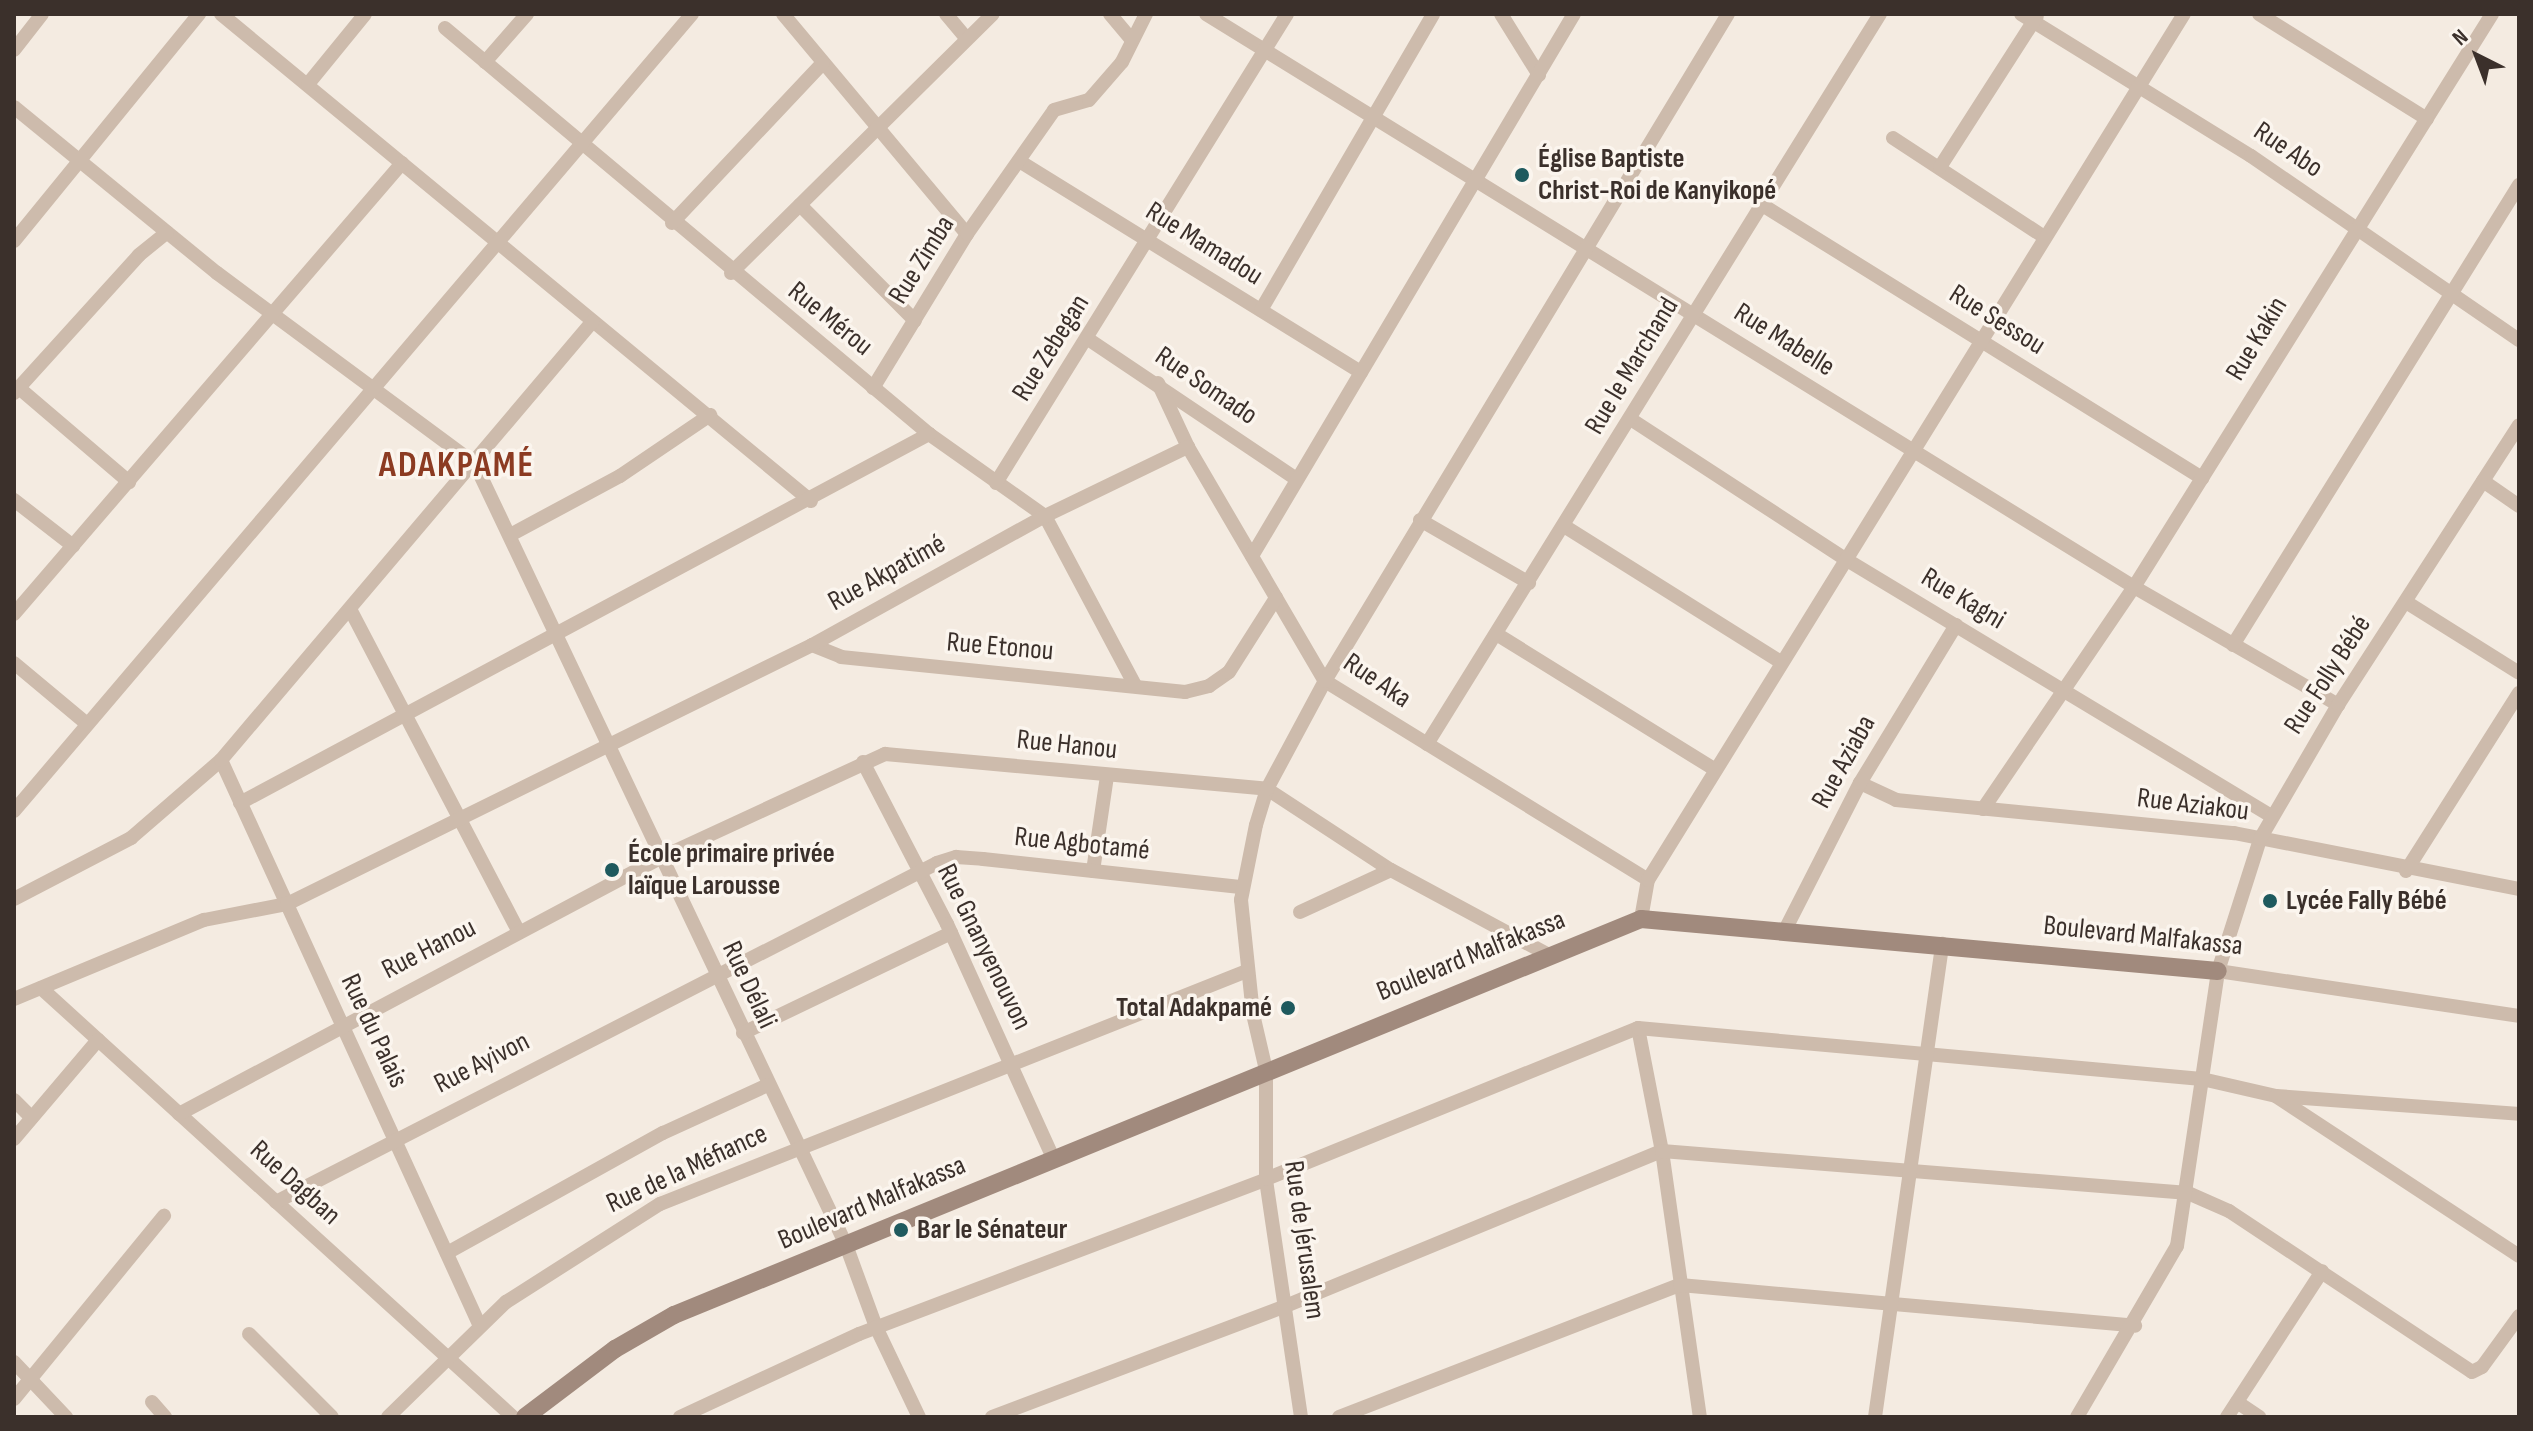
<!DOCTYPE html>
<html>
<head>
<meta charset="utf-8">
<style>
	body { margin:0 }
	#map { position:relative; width:2533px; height:1431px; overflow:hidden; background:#f4ebe1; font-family:"Sofia Sans Condensed",sans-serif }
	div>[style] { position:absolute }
	.street>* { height:14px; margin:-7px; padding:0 7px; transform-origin:7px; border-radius:7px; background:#cdbbac }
	.secondary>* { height:18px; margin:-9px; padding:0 9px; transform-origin:9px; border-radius:9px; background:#a18a7d }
	.dots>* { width:22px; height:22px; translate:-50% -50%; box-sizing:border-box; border:4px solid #fbf5ee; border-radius:50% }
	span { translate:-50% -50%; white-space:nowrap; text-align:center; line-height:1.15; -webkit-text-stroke:7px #fbf5ee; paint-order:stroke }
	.street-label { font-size:28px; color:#3b302b }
	.poi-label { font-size:28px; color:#3b302b; font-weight:700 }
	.left { translate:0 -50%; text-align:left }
	.right { translate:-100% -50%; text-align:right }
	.district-label { font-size:36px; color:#8c3b22; font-weight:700; letter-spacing:2px }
	.frame { position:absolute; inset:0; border:16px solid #3b302b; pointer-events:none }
	.north { position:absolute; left:2437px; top:16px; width:80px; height:80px; -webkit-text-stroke:6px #fbf5ee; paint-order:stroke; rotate:318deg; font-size:22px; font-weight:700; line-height:32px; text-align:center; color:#3b302b }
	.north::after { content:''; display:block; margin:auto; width:28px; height:36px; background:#3b302b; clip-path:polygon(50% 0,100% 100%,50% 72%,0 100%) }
</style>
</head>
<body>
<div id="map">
	<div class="street">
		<i style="left:221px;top:14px;width:765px;rotate:39.54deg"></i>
		<i style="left:783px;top:14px;width:287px;rotate:50.1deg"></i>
		<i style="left:946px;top:14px;width:31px;rotate:50deg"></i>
		<i style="left:1110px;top:14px;width:33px;rotate:50deg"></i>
		<i style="left:1206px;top:14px;width:1091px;rotate:31.69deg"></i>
		<i style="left:2134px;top:587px;width:236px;rotate:30deg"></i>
		<i style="left:1501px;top:14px;width:72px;rotate:58.1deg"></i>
		<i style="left:2021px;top:14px;width:270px;rotate:31.7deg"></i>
		<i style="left:2251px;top:156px;width:325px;rotate:34.5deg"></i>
		<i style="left:2259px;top:14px;width:198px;rotate:32deg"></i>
		<i style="left:445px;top:28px;width:632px;rotate:39.99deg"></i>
		<i style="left:929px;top:434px;width:142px;rotate:35.3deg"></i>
		<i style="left:1045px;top:516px;width:191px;rotate:62deg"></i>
		<i style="left:14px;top:50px;width:46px;rotate:-52.1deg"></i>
		<i style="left:485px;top:62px;width:64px;rotate:-48.8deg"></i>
		<i style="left:308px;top:84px;width:90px;rotate:-50.8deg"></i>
		<i style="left:14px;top:107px;width:262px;rotate:39.3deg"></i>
		<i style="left:217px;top:273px;width:321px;rotate:36.5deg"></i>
		<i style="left:475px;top:464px;width:865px;rotate:64.59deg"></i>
		<i style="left:846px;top:1245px;width:87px;rotate:69.9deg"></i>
		<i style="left:876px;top:1327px;width:100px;rotate:64.5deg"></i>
		<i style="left:1893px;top:138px;width:179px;rotate:33.2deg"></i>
		<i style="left:1019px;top:161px;width:402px;rotate:31.7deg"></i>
		<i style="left:1940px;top:167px;width:179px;rotate:-57.3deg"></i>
		<i style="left:800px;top:205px;width:163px;rotate:45.2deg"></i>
		<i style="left:1764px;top:206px;width:516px;rotate:31.84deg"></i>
		<i style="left:672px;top:223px;width:220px;rotate:-46.7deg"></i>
		<i style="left:14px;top:241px;width:293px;rotate:-50.8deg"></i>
		<i style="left:731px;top:273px;width:368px;rotate:-44.7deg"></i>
		<i style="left:1261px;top:310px;width:342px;rotate:-59.8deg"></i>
		<i style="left:1088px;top:339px;width:249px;rotate:33.9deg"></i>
		<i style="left:1158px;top:383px;width:71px;rotate:64.9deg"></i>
		<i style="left:1188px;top:447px;width:271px;rotate:59.7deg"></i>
		<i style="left:1325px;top:681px;width:379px;rotate:31.6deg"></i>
		<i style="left:19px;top:388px;width:145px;rotate:40.5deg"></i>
		<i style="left:873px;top:388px;width:180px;rotate:-58.6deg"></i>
		<i style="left:967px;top:234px;width:151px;rotate:-54.9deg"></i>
		<i style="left:1054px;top:110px;width:36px;rotate:-16deg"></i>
		<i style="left:1089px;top:100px;width:50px;rotate:-49deg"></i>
		<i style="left:1122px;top:62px;width:54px;rotate:-63.4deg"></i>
		<i style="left:14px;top:393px;width:186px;rotate:-47.8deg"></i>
		<i style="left:139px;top:255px;width:36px;rotate:-39deg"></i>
		<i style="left:1632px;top:420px;width:257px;rotate:33.1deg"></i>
		<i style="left:1847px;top:560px;width:495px;rotate:31.1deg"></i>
		<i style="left:2483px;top:481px;width:44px;rotate:34.8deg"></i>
		<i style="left:996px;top:483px;width:552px;rotate:-58.18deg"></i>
		<i style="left:14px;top:500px;width:75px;rotate:37.9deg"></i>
		<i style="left:1420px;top:520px;width:126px;rotate:30deg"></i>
		<i style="left:1564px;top:526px;width:256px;rotate:32.1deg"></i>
		<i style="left:510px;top:535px;width:125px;rotate:-28.2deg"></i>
		<i style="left:620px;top:476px;width:109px;rotate:-34.1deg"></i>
		<i style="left:1252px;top:556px;width:630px;rotate:-59.29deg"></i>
		<i style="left:2406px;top:602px;width:133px;rotate:32.1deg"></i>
		<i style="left:350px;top:609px;width:365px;rotate:62.4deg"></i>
		<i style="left:14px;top:614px;width:595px;rotate:-49.29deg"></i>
		<i style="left:1498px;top:635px;width:256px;rotate:31.8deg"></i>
		<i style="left:812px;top:645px;width:31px;rotate:22deg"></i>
		<i style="left:841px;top:657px;width:346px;rotate:5.8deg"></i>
		<i style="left:1185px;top:692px;width:25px;rotate:-14deg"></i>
		<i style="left:1209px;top:686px;width:24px;rotate:-35deg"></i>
		<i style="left:1229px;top:672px;width:88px;rotate:-57.6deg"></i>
		<i style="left:2233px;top:645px;width:542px;rotate:-58.13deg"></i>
		<i style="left:14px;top:663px;width:95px;rotate:39.9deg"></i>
		<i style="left:1427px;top:744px;width:859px;rotate:-58.18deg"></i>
		<i style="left:221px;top:760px;width:620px;rotate:65.42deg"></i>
		<i style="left:863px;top:762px;width:182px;rotate:62.6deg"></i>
		<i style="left:947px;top:924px;width:257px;rotate:65.6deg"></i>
		<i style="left:1860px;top:783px;width:40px;rotate:25deg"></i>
		<i style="left:1896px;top:800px;width:340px;rotate:5.6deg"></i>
		<i style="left:2234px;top:833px;width:290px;rotate:11.1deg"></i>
		<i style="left:240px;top:803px;width:782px;rotate:-28.17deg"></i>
		<i style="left:1983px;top:809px;width:268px;rotate:-55.8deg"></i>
		<i style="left:2134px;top:587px;width:676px;rotate:-58deg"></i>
		<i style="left:14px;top:811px;width:1046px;rotate:-49.61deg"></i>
		<i style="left:1093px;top:871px;width:96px;rotate:-81.6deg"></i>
		<i style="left:2406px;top:871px;width:211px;rotate:-57.6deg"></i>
		<i style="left:14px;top:899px;width:132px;rotate:-27.5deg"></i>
		<i style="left:131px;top:838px;width:119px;rotate:-40.9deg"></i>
		<i style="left:221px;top:760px;width:575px;rotate:-49.72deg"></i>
		<i style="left:1300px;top:912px;width:100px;rotate:-24.8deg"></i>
		<i style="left:1641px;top:919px;width:40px;rotate:-80deg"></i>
		<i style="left:1648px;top:880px;width:1018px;rotate:-58.25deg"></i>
		<i style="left:1785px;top:930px;width:165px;rotate:-63deg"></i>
		<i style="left:1860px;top:783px;width:185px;rotate:-58.7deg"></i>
		<i style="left:2218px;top:971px;width:304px;rotate:8.5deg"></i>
		<i style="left:41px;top:988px;width:638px;rotate:42.27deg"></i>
		<i style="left:14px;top:999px;width:206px;rotate:-22.6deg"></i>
		<i style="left:204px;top:920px;width:85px;rotate:-10.9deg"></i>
		<i style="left:287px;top:904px;width:585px;rotate:-26.26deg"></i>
		<i style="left:812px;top:645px;width:266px;rotate:-29deg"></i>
		<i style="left:1045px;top:516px;width:159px;rotate:-25.8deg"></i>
		<i style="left:1638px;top:1028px;width:125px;rotate:79deg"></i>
		<i style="left:1662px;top:1151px;width:269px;rotate:81.9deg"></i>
		<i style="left:743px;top:1033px;width:231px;rotate:-25.7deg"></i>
		<i style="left:2277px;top:1097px;width:290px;rotate:33.3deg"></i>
		<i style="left:14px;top:1100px;width:25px;rotate:45deg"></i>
		<i style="left:179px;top:1114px;width:547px;rotate:-28.02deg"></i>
		<i style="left:662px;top:857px;width:246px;rotate:-24.8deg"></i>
		<i style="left:885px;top:754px;width:384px;rotate:5.2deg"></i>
		<i style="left:1267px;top:789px;width:148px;rotate:33.2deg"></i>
		<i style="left:1391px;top:870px;width:177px;rotate:28.3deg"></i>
		<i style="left:14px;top:1139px;width:130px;rotate:-49.7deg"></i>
		<i style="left:276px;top:1202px;width:743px;rotate:-27.15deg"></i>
		<i style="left:937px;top:863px;width:20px;rotate:-18deg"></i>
		<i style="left:956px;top:857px;width:27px;rotate:4deg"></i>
		<i style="left:983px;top:859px;width:261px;rotate:6.2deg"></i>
		<i style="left:447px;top:1253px;width:247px;rotate:-29.1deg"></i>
		<i style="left:663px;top:1133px;width:115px;rotate:-24.6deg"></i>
		<i style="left:249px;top:1334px;width:117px;rotate:45deg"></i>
		<i style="left:14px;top:1362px;width:76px;rotate:46.6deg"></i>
		<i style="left:14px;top:1399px;width:237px;rotate:-50.7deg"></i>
		<i style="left:152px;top:1402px;width:20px;rotate:49deg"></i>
		<i style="left:2237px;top:1402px;width:27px;rotate:34deg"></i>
		<i style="left:388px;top:1417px;width:165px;rotate:-44.3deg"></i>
		<i style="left:506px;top:1302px;width:183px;rotate:-32.5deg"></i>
		<i style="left:660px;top:1204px;width:632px;rotate:-21.65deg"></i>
		<i style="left:680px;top:1417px;width:197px;rotate:-24.9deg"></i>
		<i style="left:859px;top:1334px;width:436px;rotate:-20.8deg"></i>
		<i style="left:1266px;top:1179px;width:401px;rotate:-22.1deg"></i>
		<i style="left:1638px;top:1028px;width:566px;rotate:5.17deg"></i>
		<i style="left:2202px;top:1079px;width:76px;rotate:12.9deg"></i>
		<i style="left:2276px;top:1096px;width:244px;rotate:4.2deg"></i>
		<i style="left:992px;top:1417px;width:316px;rotate:-20.7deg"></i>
		<i style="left:1288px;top:1305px;width:404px;rotate:-22.4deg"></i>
		<i style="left:1662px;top:1151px;width:528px;rotate:4.57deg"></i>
		<i style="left:2188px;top:1193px;width:45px;rotate:23.7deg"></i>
		<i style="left:2229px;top:1211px;width:291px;rotate:33.5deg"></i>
		<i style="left:2472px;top:1372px;width:11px;rotate:-27deg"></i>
		<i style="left:2482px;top:1367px;width:63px;rotate:-54deg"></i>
		<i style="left:1301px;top:1417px;width:241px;rotate:-98.4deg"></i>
		<i style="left:1266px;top:1179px;width:109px;rotate:-90deg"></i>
		<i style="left:1266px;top:1070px;width:57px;rotate:-103.1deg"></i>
		<i style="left:1253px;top:1014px;width:115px;rotate:-96deg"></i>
		<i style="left:1241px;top:900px;width:76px;rotate:-78.7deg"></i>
		<i style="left:1256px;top:825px;width:38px;rotate:-73deg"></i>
		<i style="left:1267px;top:789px;width:123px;rotate:-61.8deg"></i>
		<i style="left:1325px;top:681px;width:779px;rotate:-58.86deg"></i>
		<i style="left:1339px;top:1417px;width:366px;rotate:-21.2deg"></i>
		<i style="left:1680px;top:1285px;width:457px;rotate:5.1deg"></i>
		<i style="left:1875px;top:1417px;width:478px;rotate:-81.9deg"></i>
		<i style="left:2077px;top:1417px;width:198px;rotate:-59.7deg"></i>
		<i style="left:2177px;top:1246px;width:278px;rotate:-81.5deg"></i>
		<i style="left:2218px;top:971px;width:139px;rotate:-72.3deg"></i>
		<i style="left:2260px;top:839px;width:155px;rotate:-59.8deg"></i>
		<i style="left:2338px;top:705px;width:333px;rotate:-57.1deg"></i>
		<i style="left:2227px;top:1417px;width:174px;rotate:-56.9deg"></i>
	</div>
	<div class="secondary">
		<i style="left:525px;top:1417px;width:113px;rotate:-37.1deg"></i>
		<i style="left:615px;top:1349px;width:68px;rotate:-30deg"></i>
		<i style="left:674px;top:1315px;width:1045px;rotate:-22.27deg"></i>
		<i style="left:1641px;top:919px;width:579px;rotate:5.15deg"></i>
	</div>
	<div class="dots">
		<i style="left:1522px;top:175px;background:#1f5a5e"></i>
		<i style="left:612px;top:870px;background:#1f5a5e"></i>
		<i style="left:2270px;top:901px;background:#1f5a5e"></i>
		<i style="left:1288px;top:1008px;background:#1f5a5e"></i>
		<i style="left:901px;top:1230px;background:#1f5a5e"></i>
	</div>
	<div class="street-label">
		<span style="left:2288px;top:150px;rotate:34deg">Rue Abo</span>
		<span style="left:1204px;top:244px;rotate:32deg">Rue Mamadou</span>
		<span style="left:922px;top:260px;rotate:-58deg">Rue Zimba</span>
		<span style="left:830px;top:319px;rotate:39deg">Rue Mérou</span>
		<span style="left:1997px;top:320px;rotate:32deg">Rue Sessou</span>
		<span style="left:2257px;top:339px;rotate:-59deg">Rue Kakin</span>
		<span style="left:1784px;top:340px;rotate:32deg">Rue Mabelle</span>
		<span style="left:1051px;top:348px;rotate:-58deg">Rue Zebegan</span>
		<span style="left:1632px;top:366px;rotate:-59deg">Rue le Marchand</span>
		<span style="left:1206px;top:386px;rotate:34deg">Rue Somado</span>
		<span style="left:887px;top:573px;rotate:-29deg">Rue Akpatimé</span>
		<span style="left:1963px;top:599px;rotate:31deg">Rue Kagni</span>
		<span style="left:1000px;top:647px;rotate:5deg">Rue Etonou</span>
		<span style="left:2328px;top:675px;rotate:-57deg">Rue Folly Bébé</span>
		<span style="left:1377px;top:681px;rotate:34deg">Rue Aka</span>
		<span style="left:1067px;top:745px;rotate:6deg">Rue Hanou</span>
		<span style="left:1844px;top:762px;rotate:-61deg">Rue Aziaba</span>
		<span style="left:2193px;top:805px;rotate:7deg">Rue Aziakou</span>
		<span style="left:1082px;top:844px;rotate:6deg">Rue Agbotamé</span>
		<span style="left:2143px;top:936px;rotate:6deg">Boulevard Malfakassa</span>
		<span style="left:984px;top:947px;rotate:64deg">Rue Gnanyenouvon</span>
		<span style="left:429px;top:949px;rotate:-27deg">Rue Hanou</span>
		<span style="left:1471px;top:956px;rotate:-22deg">Boulevard Malfakassa</span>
		<span style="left:749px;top:985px;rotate:65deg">Rue Délali</span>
		<span style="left:374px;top:1031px;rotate:65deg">Rue du Palais</span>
		<span style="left:482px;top:1063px;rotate:-27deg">Rue Ayivon</span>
		<span style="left:687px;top:1169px;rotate:-25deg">Rue de la Méfiance</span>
		<span style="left:295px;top:1183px;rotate:42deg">Rue Dagban</span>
		<span style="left:872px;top:1203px;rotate:-23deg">Boulevard Malfakassa</span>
		<span style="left:1304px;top:1240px;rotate:82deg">Rue de Jérusalem</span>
	</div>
	<div class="poi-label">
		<span class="left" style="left:1538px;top:175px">Église Baptiste<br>Christ-Roi de Kanyikopé</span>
		<span class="left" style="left:628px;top:870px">École primaire privée<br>laïque Larousse</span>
		<span class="left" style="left:2286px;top:901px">Lycée Fally Bébé</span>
		<span class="right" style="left:1272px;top:1008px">Total Adakpamé</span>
		<span class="left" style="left:917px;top:1230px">Bar le Sénateur</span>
	</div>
	<div class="district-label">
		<span style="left:457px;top:466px">ADAKPAMÉ</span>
	</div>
	<div class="frame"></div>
	<div class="north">N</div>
</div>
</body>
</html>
